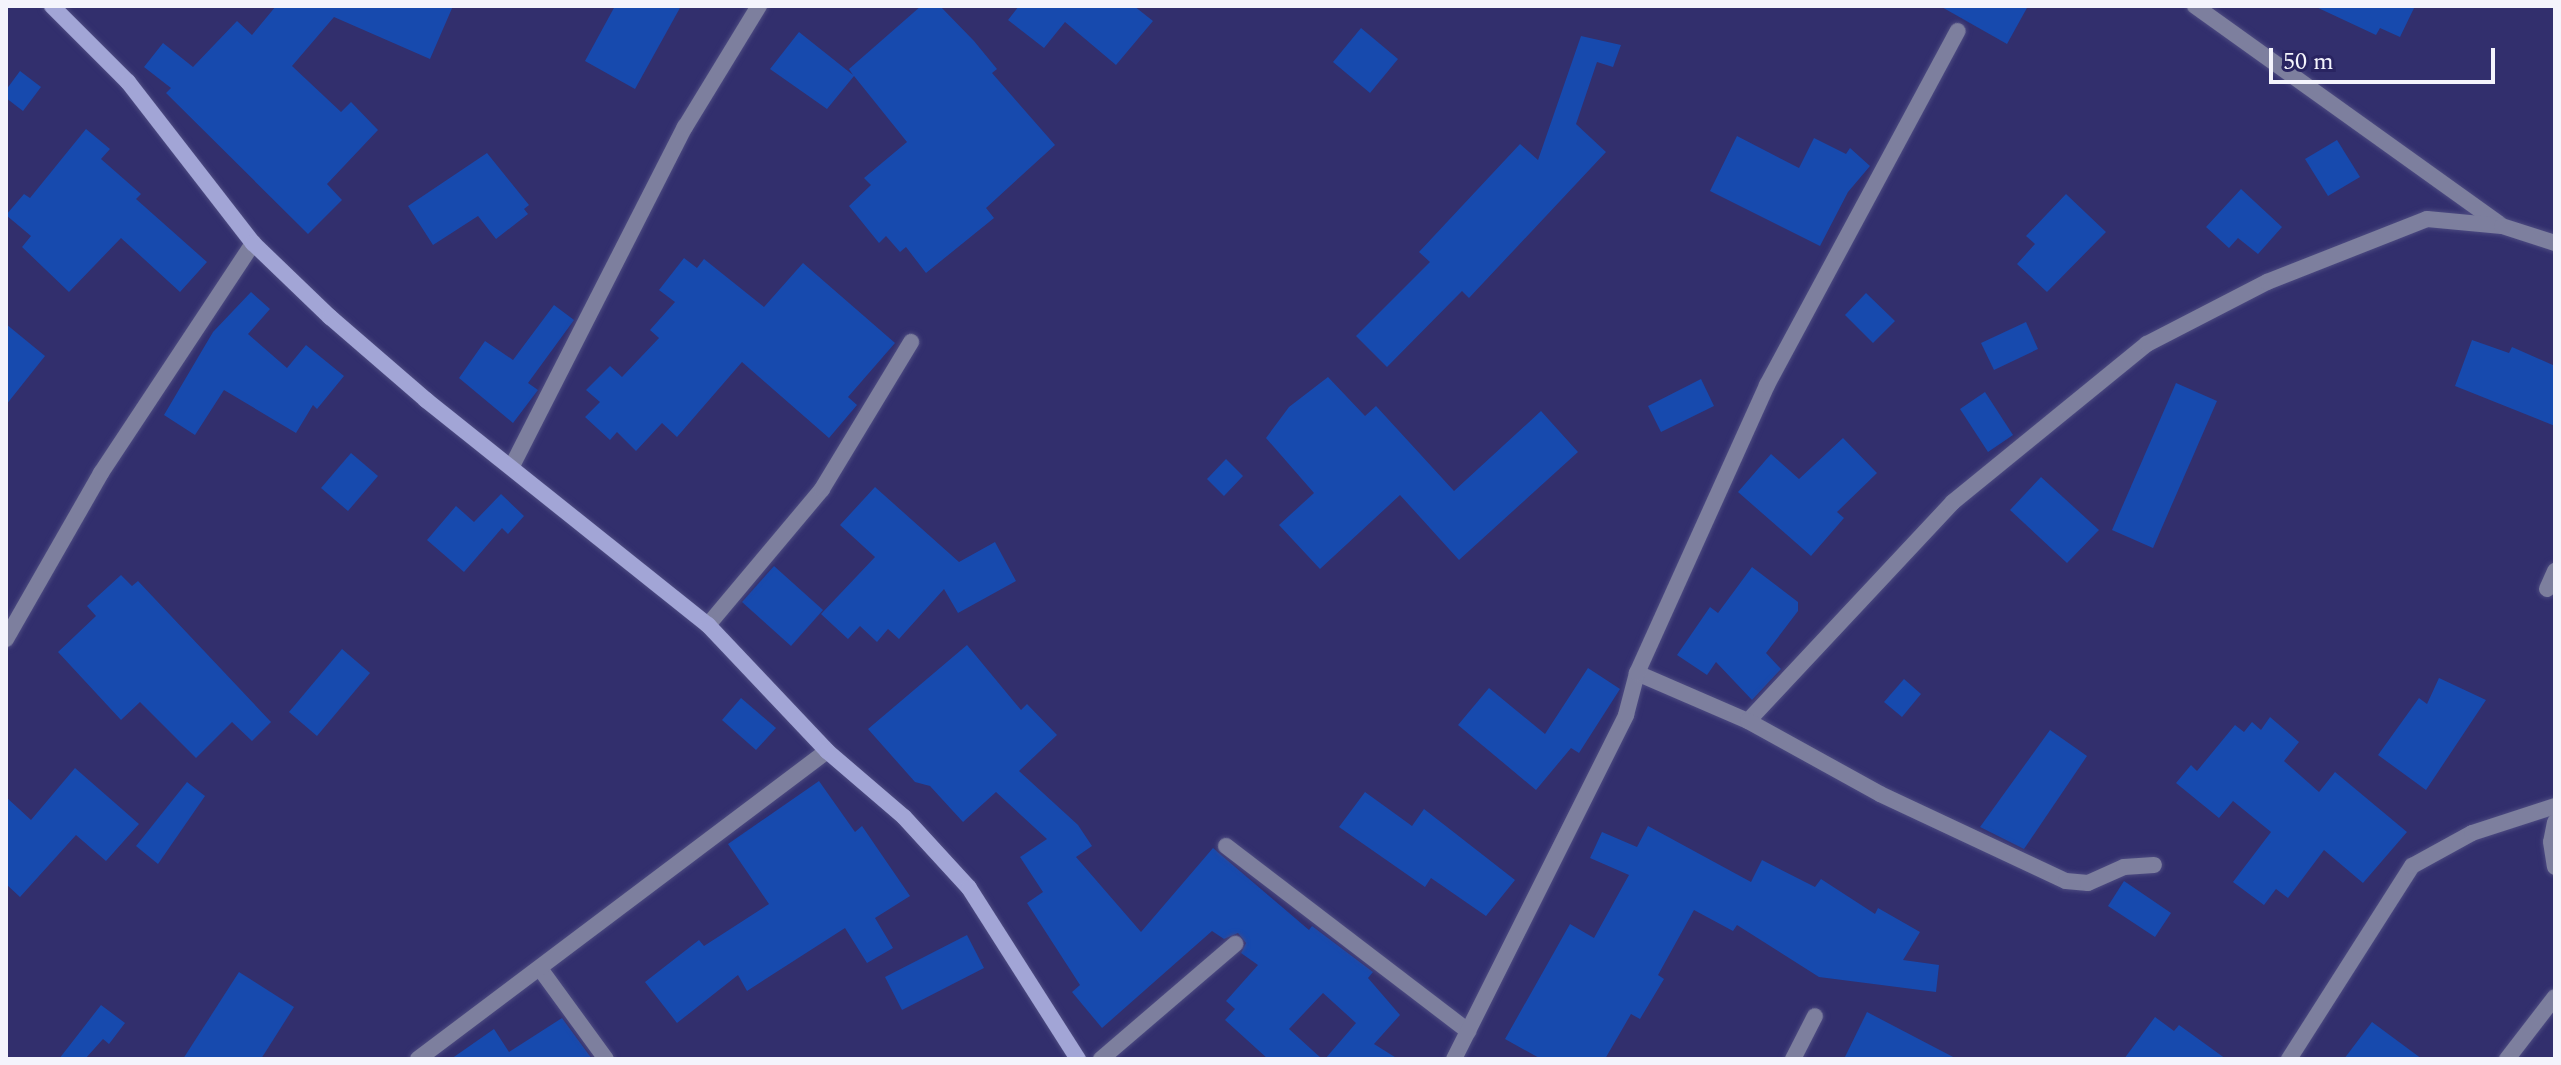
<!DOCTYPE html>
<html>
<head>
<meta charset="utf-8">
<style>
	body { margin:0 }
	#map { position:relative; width:2561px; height:1065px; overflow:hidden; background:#322f6d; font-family:Spectral,serif }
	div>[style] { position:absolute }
	.building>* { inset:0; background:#174aae }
	.roads { filter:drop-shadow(0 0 2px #4d4b81) drop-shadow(0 0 2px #4d4b81) }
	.street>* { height:16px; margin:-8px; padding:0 8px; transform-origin:8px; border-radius:8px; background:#7d7f9e }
	.secondary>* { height:16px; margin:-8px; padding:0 8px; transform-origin:8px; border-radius:8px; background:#a2a5d6 }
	span { translate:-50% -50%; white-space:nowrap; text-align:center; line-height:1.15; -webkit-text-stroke:6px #292461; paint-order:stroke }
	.frame { position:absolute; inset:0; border:8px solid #f4f4fc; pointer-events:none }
	.scale { position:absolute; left:2269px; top:48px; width:226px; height:36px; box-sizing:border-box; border:4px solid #f4f4fc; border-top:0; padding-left:10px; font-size:24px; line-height:28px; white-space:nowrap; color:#f4f4fc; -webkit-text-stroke:6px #292461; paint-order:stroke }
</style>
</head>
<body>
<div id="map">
	<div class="building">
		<i style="clip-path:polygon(276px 6px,453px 6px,430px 59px,334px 17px,292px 66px,341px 112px,351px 102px,378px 130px,327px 184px,342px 200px,308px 234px,166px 93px,171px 88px,144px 67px,163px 43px,193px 67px,237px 21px,252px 35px)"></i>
		<i style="clip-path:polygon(615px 6px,681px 6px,635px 89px,585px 61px)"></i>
		<i style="clip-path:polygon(921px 6px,940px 6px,974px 41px,997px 69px,992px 73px,1055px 145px,986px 208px,994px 218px,926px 273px,906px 247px,900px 252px,886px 236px,879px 243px,849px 206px,871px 185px,864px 178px,907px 142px,854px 76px,827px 109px,770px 69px,799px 32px,853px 75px,849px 69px)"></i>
		<i style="clip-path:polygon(1019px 6px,1134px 6px,1153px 21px,1116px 65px,1065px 22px,1044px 48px,1008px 20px)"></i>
		<i style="clip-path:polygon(1940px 6px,2028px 6px,2007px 44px)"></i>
		<i style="clip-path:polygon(2314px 6px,2415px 6px,2400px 37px,2380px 28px,2376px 35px)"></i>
		<i style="clip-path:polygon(1361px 28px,1398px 59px,1370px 93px,1333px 62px)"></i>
		<i style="clip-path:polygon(1581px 36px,1621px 45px,1613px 67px,1597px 62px,1576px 124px,1606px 152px,1469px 298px,1462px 291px,1387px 367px,1356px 336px,1430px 262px,1419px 252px,1520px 144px,1538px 160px)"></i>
		<i style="clip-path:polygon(20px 71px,41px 87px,23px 111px,6px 98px,6px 90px)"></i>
		<i style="clip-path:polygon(86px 129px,110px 149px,101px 159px,141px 194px,136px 199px,207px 262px,180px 292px,121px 238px,69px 292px,22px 247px,31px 236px,6px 215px,24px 194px,30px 198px)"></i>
		<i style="clip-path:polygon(1737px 136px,1799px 168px,1814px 138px,1846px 154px,1850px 148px,1870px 166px,1848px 192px,1820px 246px,1710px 191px)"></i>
		<i style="clip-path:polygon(2337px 140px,2360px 177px,2328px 196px,2305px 159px)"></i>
		<i style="clip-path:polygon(487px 153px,529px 205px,524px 209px,528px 214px,496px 239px,478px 216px,433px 245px,408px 206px)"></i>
		<i style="clip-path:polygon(2241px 189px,2282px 227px,2258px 254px,2238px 238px,2229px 248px,2206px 227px)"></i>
		<i style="clip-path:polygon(2066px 194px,2106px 232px,2047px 292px,2017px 264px,2035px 244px,2026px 236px)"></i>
		<i style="clip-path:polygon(684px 258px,697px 268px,704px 259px,764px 307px,803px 263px,895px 343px,848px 397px,857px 405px,829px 438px,742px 362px,677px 437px,662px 423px,636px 451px,617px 432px,610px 440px,585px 417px,600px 402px,586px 390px,610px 366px,622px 377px,659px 338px,650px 330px,675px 302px,659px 290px)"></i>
		<i style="clip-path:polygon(251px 292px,270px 309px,248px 334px,287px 368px,306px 345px,344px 376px,317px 409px,313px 405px,296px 433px,224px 390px,195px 435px,164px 415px,213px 332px)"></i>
		<i style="clip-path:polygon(1866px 293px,1895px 321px,1873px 343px,1845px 315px)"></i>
		<i style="clip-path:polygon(554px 305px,574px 320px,528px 383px,538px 390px,513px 423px,459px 378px,485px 341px,513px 360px)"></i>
		<i style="clip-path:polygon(2026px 322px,2038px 349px,1994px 370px,1981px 343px)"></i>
		<i style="clip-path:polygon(6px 324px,45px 356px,6px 405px)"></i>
		<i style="clip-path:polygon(2472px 340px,2509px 353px,2512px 347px,2555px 366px,2555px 426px,2455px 386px)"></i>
		<i style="clip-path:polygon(1328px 377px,1365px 416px,1376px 406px,1454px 491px,1541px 411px,1578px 452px,1459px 560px,1400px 495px,1320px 569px,1279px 525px,1314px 493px,1266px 438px,1289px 407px)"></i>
		<i style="clip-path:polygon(1701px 379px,1714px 406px,1661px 432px,1648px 406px)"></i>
		<i style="clip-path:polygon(2176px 383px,2217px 401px,2153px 548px,2112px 530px)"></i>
		<i style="clip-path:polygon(1985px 392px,2013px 435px,1988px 452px,1960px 409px)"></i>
		<i style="clip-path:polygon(1843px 438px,1877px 473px,1837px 512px,1844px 518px,1811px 556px,1738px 492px,1771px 454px,1799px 479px)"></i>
		<i style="clip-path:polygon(351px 453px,378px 476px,348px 511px,321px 488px)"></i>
		<i style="clip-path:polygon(1226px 459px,1243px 476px,1224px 496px,1207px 479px)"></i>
		<i style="clip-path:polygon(2041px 477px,2099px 530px,2067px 563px,2010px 510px)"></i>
		<i style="clip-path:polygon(875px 487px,959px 562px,995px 542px,1016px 581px,958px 613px,944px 589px,899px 639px,888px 629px,877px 642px,860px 626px,848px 639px,821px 614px,875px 557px,840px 525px)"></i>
		<i style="clip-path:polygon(501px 494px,524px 516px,508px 534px,502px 528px,464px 572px,427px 540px,456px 506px,474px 522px)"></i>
		<i style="clip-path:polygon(774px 566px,823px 610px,791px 646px,742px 602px)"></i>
		<i style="clip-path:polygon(1752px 567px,1798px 602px,1798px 611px,1766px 653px,1781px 669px,1752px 700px,1716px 662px,1707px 675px,1677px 655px,1710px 607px,1718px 613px)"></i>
		<i style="clip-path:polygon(121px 575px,132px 586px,138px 581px,271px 722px,252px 741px,232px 722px,196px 758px,140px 702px,121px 720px,58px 652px,96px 616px,87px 606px)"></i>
		<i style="clip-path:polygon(967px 645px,1021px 710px,1027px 704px,1057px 735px,1019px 771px,1078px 825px,1092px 846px,1076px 857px,1141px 932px,1213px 848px,1309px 930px,1312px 926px,1373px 972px,1368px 978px,1400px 1015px,1374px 1044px,1398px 1059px,1325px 1059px,1356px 1023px,1323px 993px,1289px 1029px,1322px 1059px,1268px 1059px,1225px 1020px,1235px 1009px,1226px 1001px,1258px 965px,1241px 953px,1246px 943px,1238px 933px,1224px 939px,1212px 931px,1102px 1028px,1072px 992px,1080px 985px,1027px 903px,1043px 892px,1020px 857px,1047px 839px,996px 792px,963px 822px,930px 786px,915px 782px,868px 729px)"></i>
		<i style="clip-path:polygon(342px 649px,370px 673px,317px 736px,289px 712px)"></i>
		<i style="clip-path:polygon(1588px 668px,1620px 689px,1579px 753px,1571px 748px,1536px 790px,1458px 725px,1489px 688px,1545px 734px)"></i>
		<i style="clip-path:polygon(2439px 678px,2486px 700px,2426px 790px,2378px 755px,2419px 698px,2427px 704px)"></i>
		<i style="clip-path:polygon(1904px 679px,1921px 694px,1902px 717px,1884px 702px)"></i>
		<i style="clip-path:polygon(741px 698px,776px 728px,756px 750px,722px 720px)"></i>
		<i style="clip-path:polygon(2270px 717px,2299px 742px,2284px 761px,2319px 792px,2335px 772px,2407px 832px,2363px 883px,2324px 850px,2288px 898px,2276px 889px,2264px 905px,2233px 882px,2271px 832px,2233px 801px,2219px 818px,2176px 783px,2191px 765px,2197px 771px,2235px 725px,2244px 732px,2252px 722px,2261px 730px)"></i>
		<i style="clip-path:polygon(2050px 730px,2087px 756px,2024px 849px,1980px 827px)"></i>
		<i style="clip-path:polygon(75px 768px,139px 824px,106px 861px,76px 835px,20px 897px,6px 884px,6px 797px,31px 820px)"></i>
		<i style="clip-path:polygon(819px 781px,855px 832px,862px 826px,910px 896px,875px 918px,893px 948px,867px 963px,845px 928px,747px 991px,738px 975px,677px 1023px,645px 982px,699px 940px,704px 946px,769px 904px,728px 844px)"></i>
		<i style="clip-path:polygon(187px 782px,205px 796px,158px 864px,136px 846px)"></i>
		<i style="clip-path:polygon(1365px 792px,1412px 826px,1424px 809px,1515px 880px,1486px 916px,1431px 878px,1425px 887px,1339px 827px)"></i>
		<i style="clip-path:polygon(1648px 826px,1751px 882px,1762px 860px,1815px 887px,1821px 879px,1875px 914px,1878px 908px,1920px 932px,1903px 960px,1939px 965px,1936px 992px,1819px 977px,1737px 925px,1733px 931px,1694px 910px,1658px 975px,1664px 979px,1640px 1019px,1631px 1014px,1605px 1059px,1541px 1059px,1505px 1039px,1570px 924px,1594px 938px,1629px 875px,1590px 858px,1602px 832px,1637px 847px)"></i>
		<i style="clip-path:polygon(2124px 881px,2171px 913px,2155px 937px,2108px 906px)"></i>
		<i style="clip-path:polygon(967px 935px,984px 968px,902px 1010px,885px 977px)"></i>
		<i style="clip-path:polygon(239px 972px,294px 1007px,261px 1059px,183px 1059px)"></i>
		<i style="clip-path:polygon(101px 1005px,125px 1023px,109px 1044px,103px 1039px,85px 1059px,59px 1059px)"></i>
		<i style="clip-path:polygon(1867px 1012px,1957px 1059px,1844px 1059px)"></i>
		<i style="clip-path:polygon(2155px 1017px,2174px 1031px,2179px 1025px,2226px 1059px,2124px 1059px)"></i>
		<i style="clip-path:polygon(562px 1018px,592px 1059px,451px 1059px,494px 1029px,509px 1052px)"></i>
		<i style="clip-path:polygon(2372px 1022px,2422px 1059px,2344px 1059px)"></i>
	</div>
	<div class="roads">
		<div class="street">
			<i style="left:2195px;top:6px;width:373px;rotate:35.6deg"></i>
			<i style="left:512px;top:466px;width:381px;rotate:-63deg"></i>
			<i style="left:685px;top:127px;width:142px;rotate:-58.6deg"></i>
			<i style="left:2547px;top:589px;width:20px;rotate:-66deg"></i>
			<i style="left:708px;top:625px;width:177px;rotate:-50deg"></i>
			<i style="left:822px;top:489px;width:172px;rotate:-58.8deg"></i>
			<i style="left:6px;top:639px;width:191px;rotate:-60.2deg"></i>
			<i style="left:101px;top:473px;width:276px;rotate:-56.5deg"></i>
			<i style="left:1637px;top:673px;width:121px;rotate:23.4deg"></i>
			<i style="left:1748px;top:721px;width:300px;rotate:-46.9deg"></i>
			<i style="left:1953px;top:502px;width:250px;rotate:-39.2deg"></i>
			<i style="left:2147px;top:344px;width:135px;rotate:-27.3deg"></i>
			<i style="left:2267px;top:282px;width:172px;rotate:-21.5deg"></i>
			<i style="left:2427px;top:219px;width:75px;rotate:5.3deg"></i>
			<i style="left:2502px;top:226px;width:56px;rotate:17.8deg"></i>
			<i style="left:1748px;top:721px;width:151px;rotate:28.9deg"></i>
			<i style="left:1880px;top:794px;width:205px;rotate:25.1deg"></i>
			<i style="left:2066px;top:881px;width:22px;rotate:5deg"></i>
			<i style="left:2088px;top:883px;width:39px;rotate:-24deg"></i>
			<i style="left:2124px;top:867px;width:30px;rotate:-4deg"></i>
			<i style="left:2555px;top:822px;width:20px;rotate:101deg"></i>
			<i style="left:2551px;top:842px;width:25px;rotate:81deg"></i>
			<i style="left:1226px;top:846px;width:305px;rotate:37.4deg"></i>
			<i style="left:541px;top:970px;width:110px;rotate:53.9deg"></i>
			<i style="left:418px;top:1059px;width:512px;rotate:-36.98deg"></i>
			<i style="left:1101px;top:1059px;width:177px;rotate:-40.6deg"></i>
			<i style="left:1454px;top:1059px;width:385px;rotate:-63.4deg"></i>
			<i style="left:1626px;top:715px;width:43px;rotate:-75.3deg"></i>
			<i style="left:1637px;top:673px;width:316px;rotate:-65.7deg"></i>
			<i style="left:1767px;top:385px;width:402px;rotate:-61.7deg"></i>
			<i style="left:1793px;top:1059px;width:48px;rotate:-62.9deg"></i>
			<i style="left:2289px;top:1059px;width:229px;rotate:-57.5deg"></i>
			<i style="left:2412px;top:866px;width:68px;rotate:-28.8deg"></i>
			<i style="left:2472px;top:833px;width:87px;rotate:-18deg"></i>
			<i style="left:2507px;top:1059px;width:78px;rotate:-52.3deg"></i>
		</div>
		<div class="secondary">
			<i style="left:52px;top:6px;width:107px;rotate:45deg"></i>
			<i style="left:128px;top:82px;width:204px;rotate:52.2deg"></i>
			<i style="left:253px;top:243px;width:107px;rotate:43.9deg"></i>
			<i style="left:330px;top:317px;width:127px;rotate:40.8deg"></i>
			<i style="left:426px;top:400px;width:361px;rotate:38.6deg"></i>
			<i style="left:708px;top:625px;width:173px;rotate:46.6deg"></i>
			<i style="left:827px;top:751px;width:101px;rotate:40.6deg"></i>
			<i style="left:904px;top:817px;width:96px;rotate:47.5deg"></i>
			<i style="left:969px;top:888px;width:203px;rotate:57.5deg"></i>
		</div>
	</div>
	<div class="frame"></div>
	<div class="scale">50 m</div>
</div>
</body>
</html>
